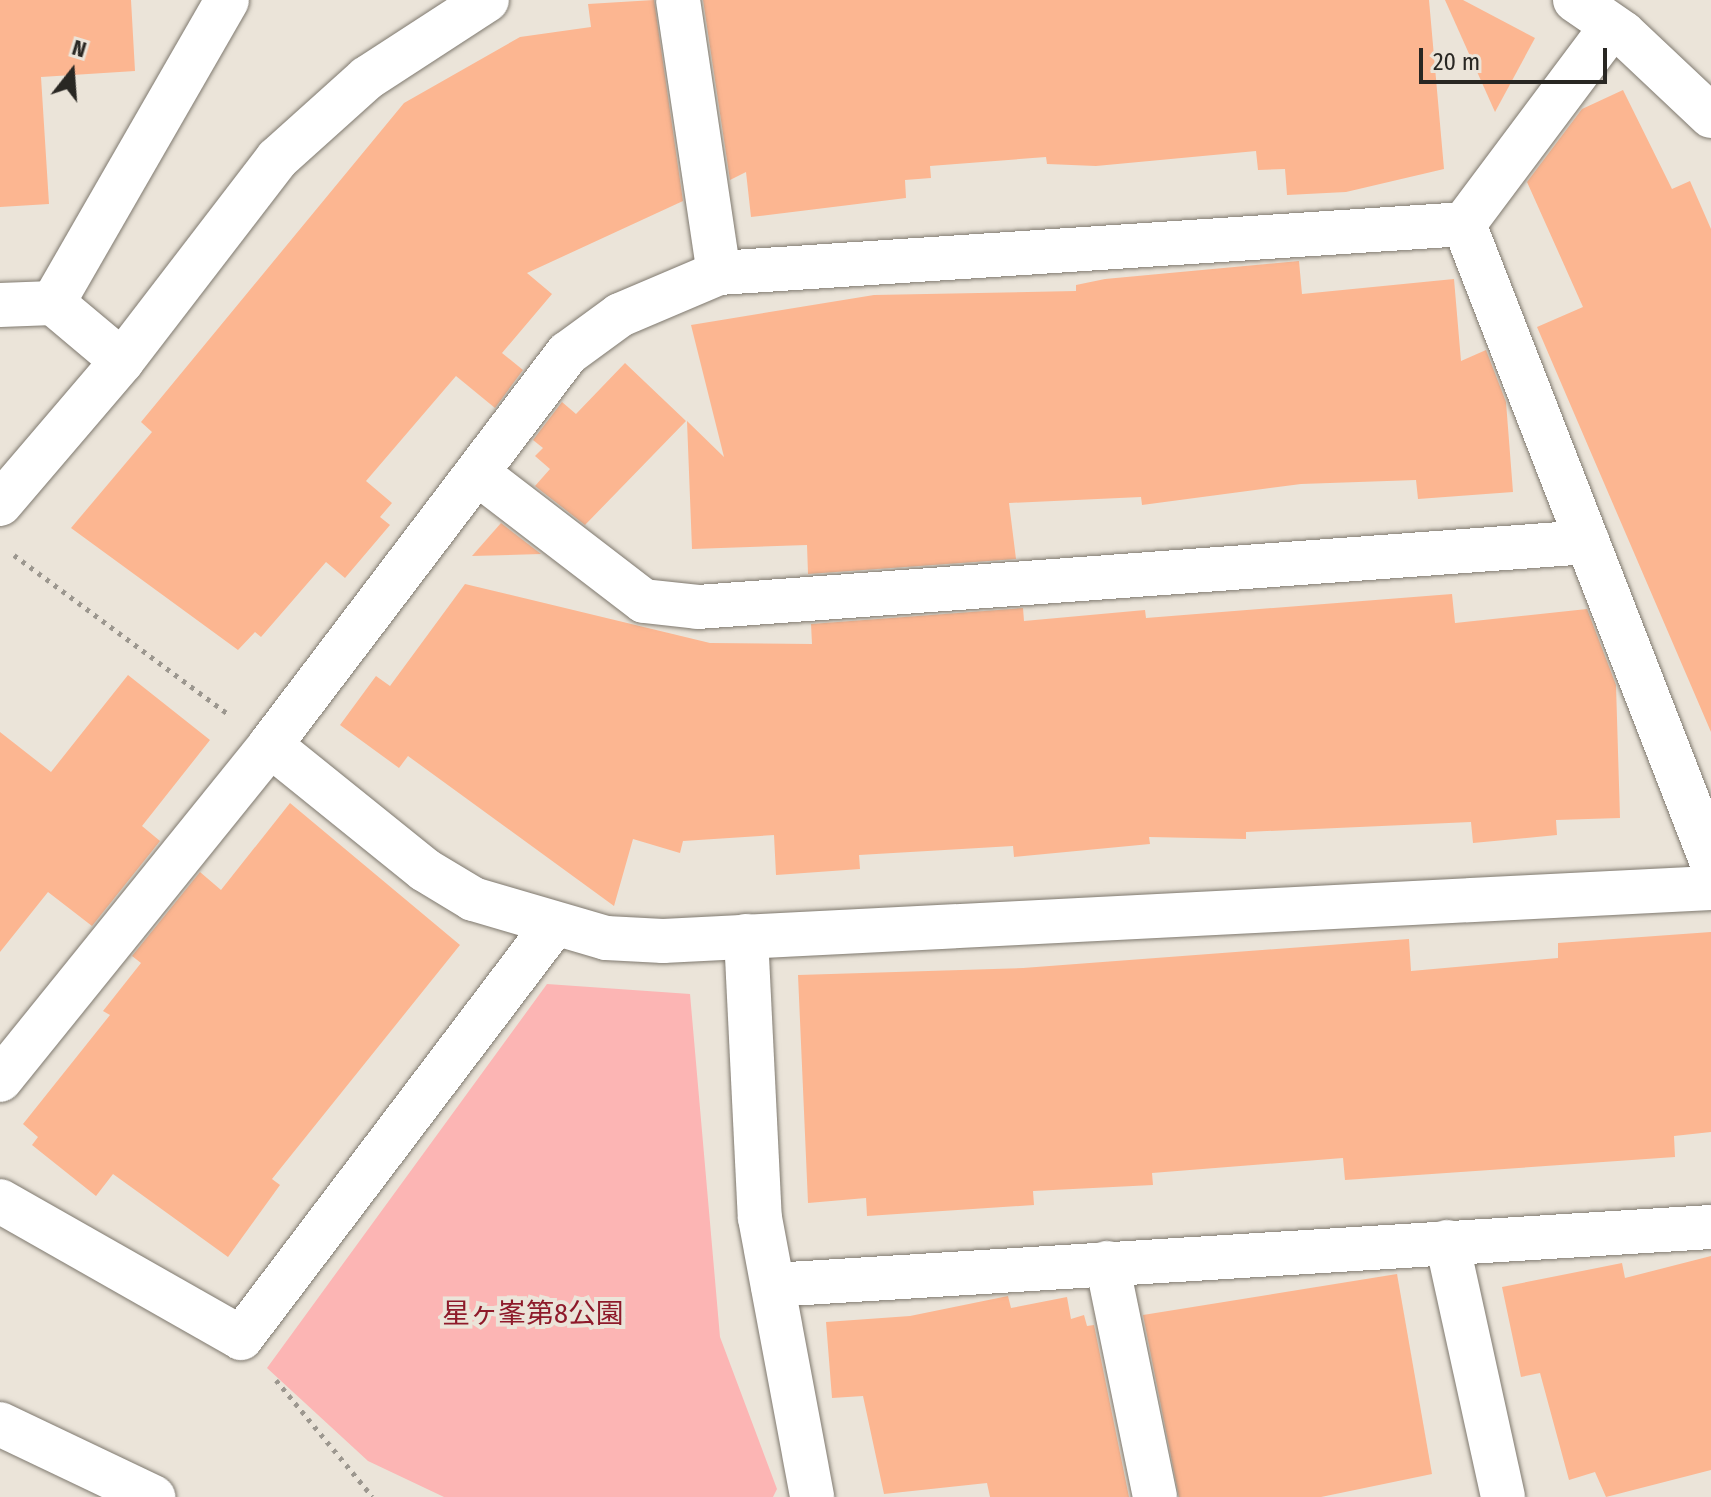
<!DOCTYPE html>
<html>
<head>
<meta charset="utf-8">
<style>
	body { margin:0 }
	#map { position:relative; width:1711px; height:1497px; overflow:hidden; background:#ebe4d9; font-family:"Fira Sans Condensed","Noto Sans JP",sans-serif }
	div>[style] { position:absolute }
	.green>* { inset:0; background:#fcb5b4 }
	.building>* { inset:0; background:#fcb691 }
	.path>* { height:5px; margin-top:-2.5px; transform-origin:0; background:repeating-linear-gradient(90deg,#9c978f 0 4px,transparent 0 10px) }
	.roads { filter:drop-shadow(0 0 2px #7f796f) drop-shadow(0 0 2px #7f796f) }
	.minor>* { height:44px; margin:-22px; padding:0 22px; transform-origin:22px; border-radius:22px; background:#fff }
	span { translate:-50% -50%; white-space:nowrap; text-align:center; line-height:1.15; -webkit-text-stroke:8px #ebe4d9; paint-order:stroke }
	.park-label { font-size:28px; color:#8e1a2a }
	.north { position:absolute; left:32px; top:32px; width:80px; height:80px; -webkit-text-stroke:6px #ebe4d9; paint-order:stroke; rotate:17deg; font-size:22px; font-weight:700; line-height:32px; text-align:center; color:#292723 }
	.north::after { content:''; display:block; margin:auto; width:28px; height:36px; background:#292723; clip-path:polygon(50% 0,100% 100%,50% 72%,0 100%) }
	.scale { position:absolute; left:1419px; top:48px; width:188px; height:36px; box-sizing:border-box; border:4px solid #292723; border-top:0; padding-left:10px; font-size:24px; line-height:28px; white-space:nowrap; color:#292723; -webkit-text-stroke:6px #ebe4d9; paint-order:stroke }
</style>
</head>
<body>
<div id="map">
	<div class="green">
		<i style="clip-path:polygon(547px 984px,690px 994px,720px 1337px,777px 1489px,773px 1497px,444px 1497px,368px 1461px,267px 1368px)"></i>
	</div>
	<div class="building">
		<i style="clip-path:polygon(0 0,131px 0,135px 71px,41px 77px,49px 204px,0 207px)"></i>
		<i style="clip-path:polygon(654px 0,683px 201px,527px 273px,552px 294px,502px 353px,523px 370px,495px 408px,456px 376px,366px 481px,392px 503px,380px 517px,390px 525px,345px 578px,326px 562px,261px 637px,255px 632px,238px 650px,71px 528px,152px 432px,141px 422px,404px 103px,520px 37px,591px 27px,588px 4px)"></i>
		<i style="clip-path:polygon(703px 0,1429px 0,1444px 169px,1346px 192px,1287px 195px,1285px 169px,1258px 170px,1256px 151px,1096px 166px,1047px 164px,1046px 157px,930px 166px,931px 178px,905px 180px,906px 198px,751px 217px,746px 172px,730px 180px)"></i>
		<i style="clip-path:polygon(1445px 0,1463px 0,1535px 38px,1495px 112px)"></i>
		<i style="clip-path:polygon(1623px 90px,1672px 189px,1690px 181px,1711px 229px,1711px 732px,1537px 327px,1583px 307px,1527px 182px,1582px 109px)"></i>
		<i style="clip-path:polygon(1299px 261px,1302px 294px,1454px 279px,1461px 361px,1486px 350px,1506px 402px,1513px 492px,1418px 499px,1416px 480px,1301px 484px,1142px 505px,1141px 497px,1009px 503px,1016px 559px,808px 574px,807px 545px,692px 549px,687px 421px,724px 457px,691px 325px,874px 295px,1076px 291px,1076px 285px,1105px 279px)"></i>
		<i style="clip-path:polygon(625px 363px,686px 421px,585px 525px,535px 486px,550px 469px,535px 456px,543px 448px,533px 440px,562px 402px,576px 414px)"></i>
		<i style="clip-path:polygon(501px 523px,541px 554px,472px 556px)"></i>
		<i style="clip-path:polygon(465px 584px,710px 643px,812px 644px,811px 624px,1023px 608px,1024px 621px,1145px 610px,1146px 618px,1452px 594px,1455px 623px,1587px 609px,1616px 685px,1620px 818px,1556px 820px,1557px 835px,1473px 843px,1471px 822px,1246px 832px,1246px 839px,1149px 837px,1150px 844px,1014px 857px,1013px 846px,859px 855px,860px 869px,776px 875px,774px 835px,683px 841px,680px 853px,633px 839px,614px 906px,408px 756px,399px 768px,340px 725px,376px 676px,390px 686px)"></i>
		<i style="clip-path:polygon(128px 675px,210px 740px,142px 826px,160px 841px,92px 926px,48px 892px,0 952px,0 732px,51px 772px)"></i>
		<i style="clip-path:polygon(290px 803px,460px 945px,272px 1179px,280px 1185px,228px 1257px,113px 1174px,96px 1196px,32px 1145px,38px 1137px,23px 1124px,110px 1015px,103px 1011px,141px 963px,132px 956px,200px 872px,221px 890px)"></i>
		<i style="clip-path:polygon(1711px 932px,1711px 1132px,1674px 1136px,1675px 1157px,1345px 1180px,1343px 1158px,1152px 1173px,1153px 1185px,1033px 1191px,1034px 1205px,867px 1216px,866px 1198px,808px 1203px,798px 975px,1023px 968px,1409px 939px,1411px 971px,1558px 958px,1558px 943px)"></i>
		<i style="clip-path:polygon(1711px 1256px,1711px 1470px,1606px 1497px,1595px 1472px,1569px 1480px,1540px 1373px,1521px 1377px,1502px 1287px,1622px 1263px,1625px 1278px)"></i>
		<i style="clip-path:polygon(1397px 1274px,1432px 1474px,1321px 1497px,1179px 1497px,1143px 1315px)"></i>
		<i style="clip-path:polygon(1008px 1296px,1011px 1308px,1067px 1297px,1071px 1319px,1084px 1315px,1087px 1326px,1094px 1325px,1129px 1497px,990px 1497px,987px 1483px,884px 1494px,863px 1396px,832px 1398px,826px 1322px,910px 1316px)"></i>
	</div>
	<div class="path">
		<i style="left:14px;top:555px;width:265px;rotate:36.6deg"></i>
		<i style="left:276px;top:1380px;width:151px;rotate:50.4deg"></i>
	</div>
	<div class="roads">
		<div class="minor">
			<i style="left:678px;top:0;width:276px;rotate:81.5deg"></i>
			<i style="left:1575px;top:0;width:58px;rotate:34.5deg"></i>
			<i style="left:1623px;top:33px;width:121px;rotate:43.3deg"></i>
			<i style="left:1464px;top:224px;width:247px;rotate:-53.2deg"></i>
			<i style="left:53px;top:303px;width:349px;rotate:-60.1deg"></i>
			<i style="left:0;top:305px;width:53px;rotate:-2.2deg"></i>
			<i style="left:53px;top:303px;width:90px;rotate:40deg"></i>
			<i style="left:477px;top:473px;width:210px;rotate:37.5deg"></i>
			<i style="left:644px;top:601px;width:54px;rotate:6.3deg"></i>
			<i style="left:698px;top:607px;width:892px;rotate:-4.18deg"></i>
			<i style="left:0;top:504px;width:188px;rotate:-49.5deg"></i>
			<i style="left:122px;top:361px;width:255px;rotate:-52.5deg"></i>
			<i style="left:277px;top:159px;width:121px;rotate:-42deg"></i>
			<i style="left:367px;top:78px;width:143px;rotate:-33deg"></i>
			<i style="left:270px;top:745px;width:199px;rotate:38.9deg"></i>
			<i style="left:425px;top:870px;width:56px;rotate:31.1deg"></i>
			<i style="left:473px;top:899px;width:139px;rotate:16.3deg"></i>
			<i style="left:606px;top:938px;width:57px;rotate:3deg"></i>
			<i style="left:663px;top:941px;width:1049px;rotate:-2.9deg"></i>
			<i style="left:746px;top:936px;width:282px;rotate:87.2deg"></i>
			<i style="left:760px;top:1218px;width:284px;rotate:79.4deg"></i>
			<i style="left:0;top:1080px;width:430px;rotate:-51.1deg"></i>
			<i style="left:270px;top:745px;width:492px;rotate:-52.8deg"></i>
			<i style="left:568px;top:353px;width:64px;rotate:-36.2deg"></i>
			<i style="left:620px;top:315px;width:108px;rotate:-23deg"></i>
			<i style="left:719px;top:273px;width:747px;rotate:-3.76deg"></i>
			<i style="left:1464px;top:224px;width:682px;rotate:68.78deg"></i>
			<i style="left:0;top:1201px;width:277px;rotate:29.6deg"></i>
			<i style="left:241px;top:1338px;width:517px;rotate:-52.86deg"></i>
			<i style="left:1447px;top:1242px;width:261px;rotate:77.6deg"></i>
			<i style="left:1107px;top:1263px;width:239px;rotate:78.4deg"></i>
			<i style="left:773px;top:1285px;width:940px;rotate:-3.54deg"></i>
			<i style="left:0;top:1424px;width:170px;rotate:25.5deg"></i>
		</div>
	</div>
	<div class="park-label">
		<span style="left:533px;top:1314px">星ヶ峯第8公園</span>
	</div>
	<div class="north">N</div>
	<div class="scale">20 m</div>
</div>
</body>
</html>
